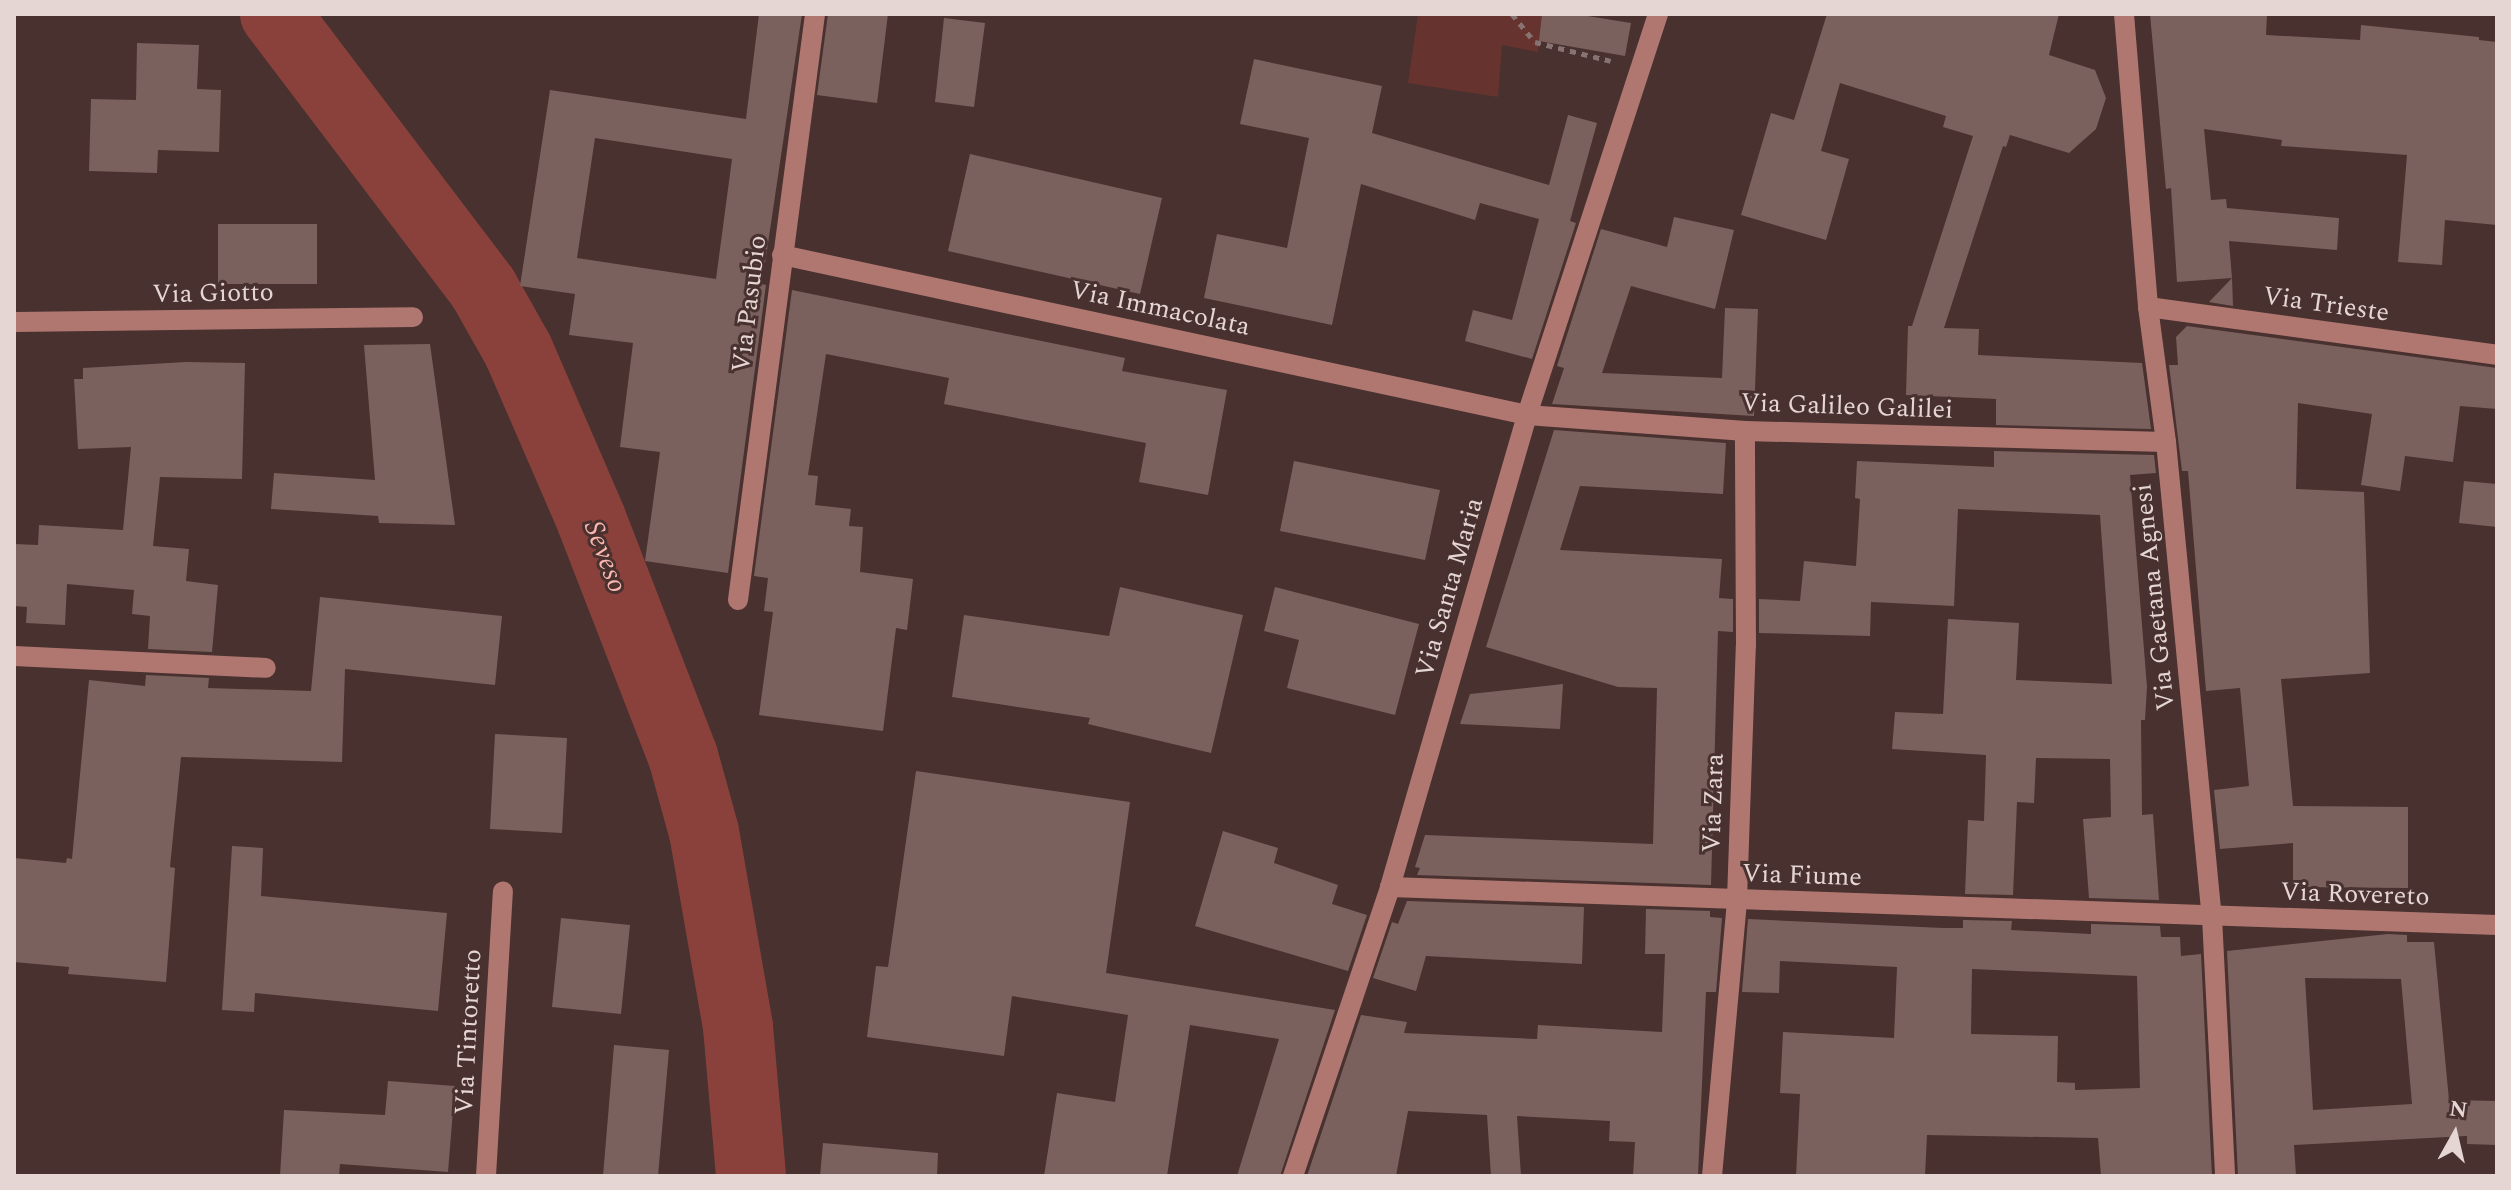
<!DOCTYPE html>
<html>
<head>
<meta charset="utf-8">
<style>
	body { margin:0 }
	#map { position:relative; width:2511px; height:1190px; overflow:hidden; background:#48312f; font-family:Spectral,serif }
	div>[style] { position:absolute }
	.green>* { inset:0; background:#67332f }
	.river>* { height:70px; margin:-35px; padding:0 35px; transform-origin:35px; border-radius:35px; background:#8b413b }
	.building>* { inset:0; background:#7a615e }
	.path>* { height:5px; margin-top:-2.5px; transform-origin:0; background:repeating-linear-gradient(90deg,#877371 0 6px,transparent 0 12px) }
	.minor>* { height:20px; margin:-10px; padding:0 10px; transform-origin:10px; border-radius:10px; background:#b07771 }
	span { translate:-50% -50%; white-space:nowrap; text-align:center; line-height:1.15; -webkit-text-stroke:6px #48312f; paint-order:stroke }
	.street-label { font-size:26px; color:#e5d6d4 }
	.water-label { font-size:28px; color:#fab7b0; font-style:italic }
	.frame { position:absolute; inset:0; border:16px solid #e5d6d4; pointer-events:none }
	.north { position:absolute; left:2415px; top:1094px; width:80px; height:80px; -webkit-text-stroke:6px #48312f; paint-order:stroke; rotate:8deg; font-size:22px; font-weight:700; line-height:32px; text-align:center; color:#e5d6d4 }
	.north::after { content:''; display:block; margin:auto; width:28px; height:36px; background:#e5d6d4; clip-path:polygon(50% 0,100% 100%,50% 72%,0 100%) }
</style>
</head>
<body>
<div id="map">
	<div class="green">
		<i style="clip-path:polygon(1418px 14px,1542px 14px,1538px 52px,1502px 45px,1498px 97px,1408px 83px)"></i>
	</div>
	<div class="river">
		<i style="left:275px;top:14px;width:344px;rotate:52.8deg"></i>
		<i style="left:483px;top:288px;width:71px;rotate:60.6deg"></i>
		<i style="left:518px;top:350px;width:184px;rotate:66.6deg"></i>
		<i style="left:591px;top:519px;width:254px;rotate:68.8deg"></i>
		<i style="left:683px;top:756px;width:79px;rotate:74.6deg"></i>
		<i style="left:704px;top:832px;width:198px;rotate:80.1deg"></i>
		<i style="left:738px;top:1027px;width:150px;rotate:85deg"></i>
	</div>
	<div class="building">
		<i style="clip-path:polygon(evenodd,759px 14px,802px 14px,762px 284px,766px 285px,728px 573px,645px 561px,660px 452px,620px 447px,633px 343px,569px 335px,575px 294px,520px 286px,550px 90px,746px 119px,759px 14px,595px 138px,732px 159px,716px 279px,577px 258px,595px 138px)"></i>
		<i style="clip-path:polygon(828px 14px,888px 14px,877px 103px,817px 95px)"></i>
		<i style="clip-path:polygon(1542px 14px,1575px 14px,1631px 23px,1625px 56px,1539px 41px)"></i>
		<i style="clip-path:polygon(1827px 14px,2059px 14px,2049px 55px,2095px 70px,2106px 98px,2096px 129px,2069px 153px,2010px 135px,2006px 147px,2003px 146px,1944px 328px,1979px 329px,1978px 355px,2142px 363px,2151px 429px,1996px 425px,1996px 399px,1906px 395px,1908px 326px,1912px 326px,1973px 136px,1943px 127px,1946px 116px,1840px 83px,1821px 151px,1849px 159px,1826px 240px,1741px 215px,1771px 113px,1794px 120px)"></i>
		<i style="clip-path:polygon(2150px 14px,2267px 14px,2266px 35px,2360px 40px,2361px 25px,2479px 37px,2479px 40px,2497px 42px,2497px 225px,2445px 220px,2442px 265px,2398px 262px,2407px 155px,2281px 146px,2282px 140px,2204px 129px,2211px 200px,2226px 199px,2227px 208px,2339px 218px,2337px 250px,2229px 241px,2232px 278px,2177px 282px,2171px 188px,2166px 189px)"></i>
		<i style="clip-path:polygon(944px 18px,985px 23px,974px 107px,935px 102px)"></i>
		<i style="clip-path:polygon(137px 43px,199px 45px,197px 89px,221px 90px,219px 152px,158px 150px,157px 173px,89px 171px,91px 99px,136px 100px)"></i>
		<i style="clip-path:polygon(1254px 59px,1382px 86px,1372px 133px,1549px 185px,1568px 115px,1597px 123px,1570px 221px,1576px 223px,1532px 359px,1465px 341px,1473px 310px,1512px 320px,1539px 219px,1480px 203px,1475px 220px,1361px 184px,1332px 325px,1204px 298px,1217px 234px,1287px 248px,1309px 138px,1240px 124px)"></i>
		<i style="clip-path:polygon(970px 154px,1162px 198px,1140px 294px,948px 251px)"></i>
		<i style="clip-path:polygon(1674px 217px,1734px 230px,1715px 309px,1631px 286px,1602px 373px,1722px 378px,1725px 308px,1758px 309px,1754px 416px,1552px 404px,1564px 368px,1557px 366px,1601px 229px,1667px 247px)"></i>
		<i style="clip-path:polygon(218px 224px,317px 224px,317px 284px,218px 284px)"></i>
		<i style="clip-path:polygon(2232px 278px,2233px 306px,2209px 302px)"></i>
		<i style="clip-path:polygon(792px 290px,1125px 358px,1122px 371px,1227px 390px,1208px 495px,1139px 482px,1146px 443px,944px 404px,949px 378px,826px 354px,808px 475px,818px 476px,815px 505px,851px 509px,849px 526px,863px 527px,860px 572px,913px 579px,907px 630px,896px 628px,883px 731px,759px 715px,773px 612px,764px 611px,768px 578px,754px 576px)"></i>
		<i style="clip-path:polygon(2187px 326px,2497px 368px,2497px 409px,2460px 406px,2453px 462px,2405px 456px,2400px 491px,2361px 485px,2372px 414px,2298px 403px,2296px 489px,2364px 492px,2370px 673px,2281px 679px,2293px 806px,2408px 807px,2408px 888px,2293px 887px,2293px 843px,2220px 849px,2214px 790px,2249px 786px,2240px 688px,2206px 691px,2188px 471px,2182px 471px,2169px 365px,2178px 365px,2176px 337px)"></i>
		<i style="clip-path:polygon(430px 344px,455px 525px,379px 523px,378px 516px,271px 509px,274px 473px,375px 480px,364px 345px)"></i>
		<i style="clip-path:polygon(186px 362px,245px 363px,242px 479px,160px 477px,153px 546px,189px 549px,186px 581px,218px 585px,212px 652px,148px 649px,150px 616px,132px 614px,134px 590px,67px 584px,65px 625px,26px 623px,27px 607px,14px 606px,14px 544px,38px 545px,39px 525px,123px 530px,131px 447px,78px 449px,74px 379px,83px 379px,83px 368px)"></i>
		<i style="clip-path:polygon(1554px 430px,1726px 443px,1723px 494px,1580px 486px,1560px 550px,1722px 559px,1719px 598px,1733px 599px,1733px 632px,1718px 631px,1711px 885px,1417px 875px,1420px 868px,1415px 867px,1425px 835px,1653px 844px,1657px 688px,1618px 687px,1486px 647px)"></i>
		<i style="clip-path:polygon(1994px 451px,2154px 455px,2156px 473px,2130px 475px,2147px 687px,2145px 720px,2141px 720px,2142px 815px,2153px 814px,2159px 900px,2089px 898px,2083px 819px,2111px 817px,2110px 759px,2036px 758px,2034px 803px,2017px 802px,2013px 895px,1965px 894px,1968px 820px,1984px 821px,1986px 755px,1892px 749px,1895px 712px,1943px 714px,1948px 619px,2019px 623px,2016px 680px,2112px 684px,2100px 515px,1958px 509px,1954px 606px,1871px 602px,1870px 636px,1759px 633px,1759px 599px,1800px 601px,1804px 561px,1856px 566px,1860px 499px,1855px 498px,1857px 461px,1994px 467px)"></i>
		<i style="clip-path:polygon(1294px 461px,1440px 490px,1425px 560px,1280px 531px)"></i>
		<i style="clip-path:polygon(2464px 481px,2497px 484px,2497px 527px,2459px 523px)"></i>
		<i style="clip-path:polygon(1120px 587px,1243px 615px,1211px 753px,1088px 724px,1090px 718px,952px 697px,964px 615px,1109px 636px)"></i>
		<i style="clip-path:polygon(1275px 587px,1419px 624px,1395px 715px,1287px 688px,1299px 640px,1264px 631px)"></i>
		<i style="clip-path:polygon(320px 597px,502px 616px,495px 685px,345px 669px,342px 762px,181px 757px,170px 867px,175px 868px,166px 982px,68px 974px,69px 967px,14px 962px,14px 858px,66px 863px,67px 858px,72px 859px,89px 680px,145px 686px,146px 675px,209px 678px,208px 688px,311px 691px)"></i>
		<i style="clip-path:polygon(1563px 684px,1560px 729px,1460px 724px,1470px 694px)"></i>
		<i style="clip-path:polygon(495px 734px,567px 738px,562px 833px,490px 829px)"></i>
		<i style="clip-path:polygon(916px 771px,1130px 802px,1106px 973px,1335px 1010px,1280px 1176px,1237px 1176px,1279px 1039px,1190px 1025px,1167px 1176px,1044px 1176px,1057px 1093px,1115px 1102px,1128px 1015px,1012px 996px,1004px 1056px,867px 1037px,876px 966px,888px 967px)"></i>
		<i style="clip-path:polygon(1223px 831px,1278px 848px,1274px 863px,1338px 885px,1332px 904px,1367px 915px,1348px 971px,1195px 926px)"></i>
		<i style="clip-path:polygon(232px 846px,263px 848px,261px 896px,447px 913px,438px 1011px,255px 993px,254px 1012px,222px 1010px)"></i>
		<i style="clip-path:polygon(1407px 901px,1584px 907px,1582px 964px,1426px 956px,1416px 991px,1373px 978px,1392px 922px,1398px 924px)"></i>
		<i style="clip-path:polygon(1646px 909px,1710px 911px,1710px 917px,1722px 918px,1716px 992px,1706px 992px,1698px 1176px,1633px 1176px,1635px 1142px,1609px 1141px,1610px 1121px,1517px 1116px,1521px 1176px,1491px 1176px,1487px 1115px,1408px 1111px,1396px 1176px,1307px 1176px,1361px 1015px,1407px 1022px,1404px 1033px,1537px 1039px,1538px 1025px,1662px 1032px,1665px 954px,1645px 954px)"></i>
		<i style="clip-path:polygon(561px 918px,630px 925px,621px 1014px,552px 1007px)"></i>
		<i style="clip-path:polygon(evenodd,1748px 919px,1943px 928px,1963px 928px,1963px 920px,2012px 921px,2011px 930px,2091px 934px,2091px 924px,2160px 926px,2161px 937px,2180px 937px,2181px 956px,2201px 954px,2212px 1176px,2101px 1176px,2098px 1138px,1927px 1135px,1925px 1176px,1796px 1176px,1800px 1094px,1780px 1093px,1783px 1032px,1894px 1038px,1897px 967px,1780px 961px,1779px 993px,1742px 992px,1748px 919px,1972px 969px,2137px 976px,2140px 1088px,2075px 1090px,2075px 1083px,2057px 1082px,2058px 1036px,1971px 1034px,1972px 969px)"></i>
		<i style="clip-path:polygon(evenodd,2388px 934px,2407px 935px,2407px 942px,2434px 942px,2449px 1100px,2497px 1101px,2497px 1145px,2467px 1144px,2467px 1136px,2294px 1145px,2296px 1176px,2238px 1176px,2227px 951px,2388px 934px,2305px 978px,2401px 979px,2412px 1104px,2313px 1110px,2305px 978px)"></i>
		<i style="clip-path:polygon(614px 1045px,669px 1050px,658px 1176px,603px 1176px)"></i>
		<i style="clip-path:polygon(388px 1081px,455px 1086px,448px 1172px,340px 1164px,339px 1176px,280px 1176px,284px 1110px,385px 1115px)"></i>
		<i style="clip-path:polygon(823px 1143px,938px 1153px,937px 1176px,820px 1176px)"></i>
	</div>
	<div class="path">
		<i style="left:1512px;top:14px;width:36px;rotate:51deg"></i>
		<i style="left:1535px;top:42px;width:78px;rotate:14deg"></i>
	</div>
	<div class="minor">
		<i style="left:2124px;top:14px;width:294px;rotate:85.3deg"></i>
		<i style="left:2148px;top:307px;width:136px;rotate:82.4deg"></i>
		<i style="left:2166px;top:442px;width:477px;rotate:84.5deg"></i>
		<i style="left:2212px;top:917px;width:259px;rotate:87.1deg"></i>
		<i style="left:782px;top:255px;width:762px;rotate:12.12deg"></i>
		<i style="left:1527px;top:415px;width:219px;rotate:4.2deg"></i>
		<i style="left:1745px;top:431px;width:421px;rotate:1.5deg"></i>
		<i style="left:2148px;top:307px;width:352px;rotate:7.8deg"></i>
		<i style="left:14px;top:322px;width:399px;rotate:-0.7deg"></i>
		<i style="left:738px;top:600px;width:591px;rotate:-82.51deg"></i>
		<i style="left:14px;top:656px;width:252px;rotate:2.7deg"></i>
		<i style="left:1390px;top:887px;width:1108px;rotate:1.97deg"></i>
		<i style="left:486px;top:1176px;width:285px;rotate:-86.6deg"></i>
		<i style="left:1293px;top:1176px;width:305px;rotate:-71.4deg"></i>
		<i style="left:1390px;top:887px;width:491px;rotate:-73.8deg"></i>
		<i style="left:1527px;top:415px;width:422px;rotate:-71.9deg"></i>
		<i style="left:1712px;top:1176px;width:278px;rotate:-84.8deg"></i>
		<i style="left:1737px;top:899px;width:254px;rotate:-88deg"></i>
		<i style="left:1746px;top:645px;width:214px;rotate:-90.3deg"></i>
	</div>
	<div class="street-label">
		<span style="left:213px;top:294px;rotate:-1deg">Via Giotto</span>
		<span style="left:750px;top:304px;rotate:-83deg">Via Pasubio</span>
		<span style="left:2326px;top:305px;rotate:8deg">Via Trieste</span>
		<span style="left:1160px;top:309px;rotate:12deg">Via Immacolata</span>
		<span style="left:1847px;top:407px;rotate:2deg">Via Galileo Galilei</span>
		<span style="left:1450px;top:588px;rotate:-74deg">Via Santa Maria</span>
		<span style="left:2155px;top:597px;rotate:-96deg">Via Gaetana Agnesi</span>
		<span style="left:1714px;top:803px;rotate:-88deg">Via Zara</span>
		<span style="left:1802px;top:876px;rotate:2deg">Via Fiume</span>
		<span style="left:2355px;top:895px;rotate:2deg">Via Rovereto</span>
		<span style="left:469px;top:1032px;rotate:-87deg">Via Tintoretto</span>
	</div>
	<div class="water-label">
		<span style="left:605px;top:557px;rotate:69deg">Seveso</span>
	</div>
	<div class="frame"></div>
	<div class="north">N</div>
</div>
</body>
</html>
